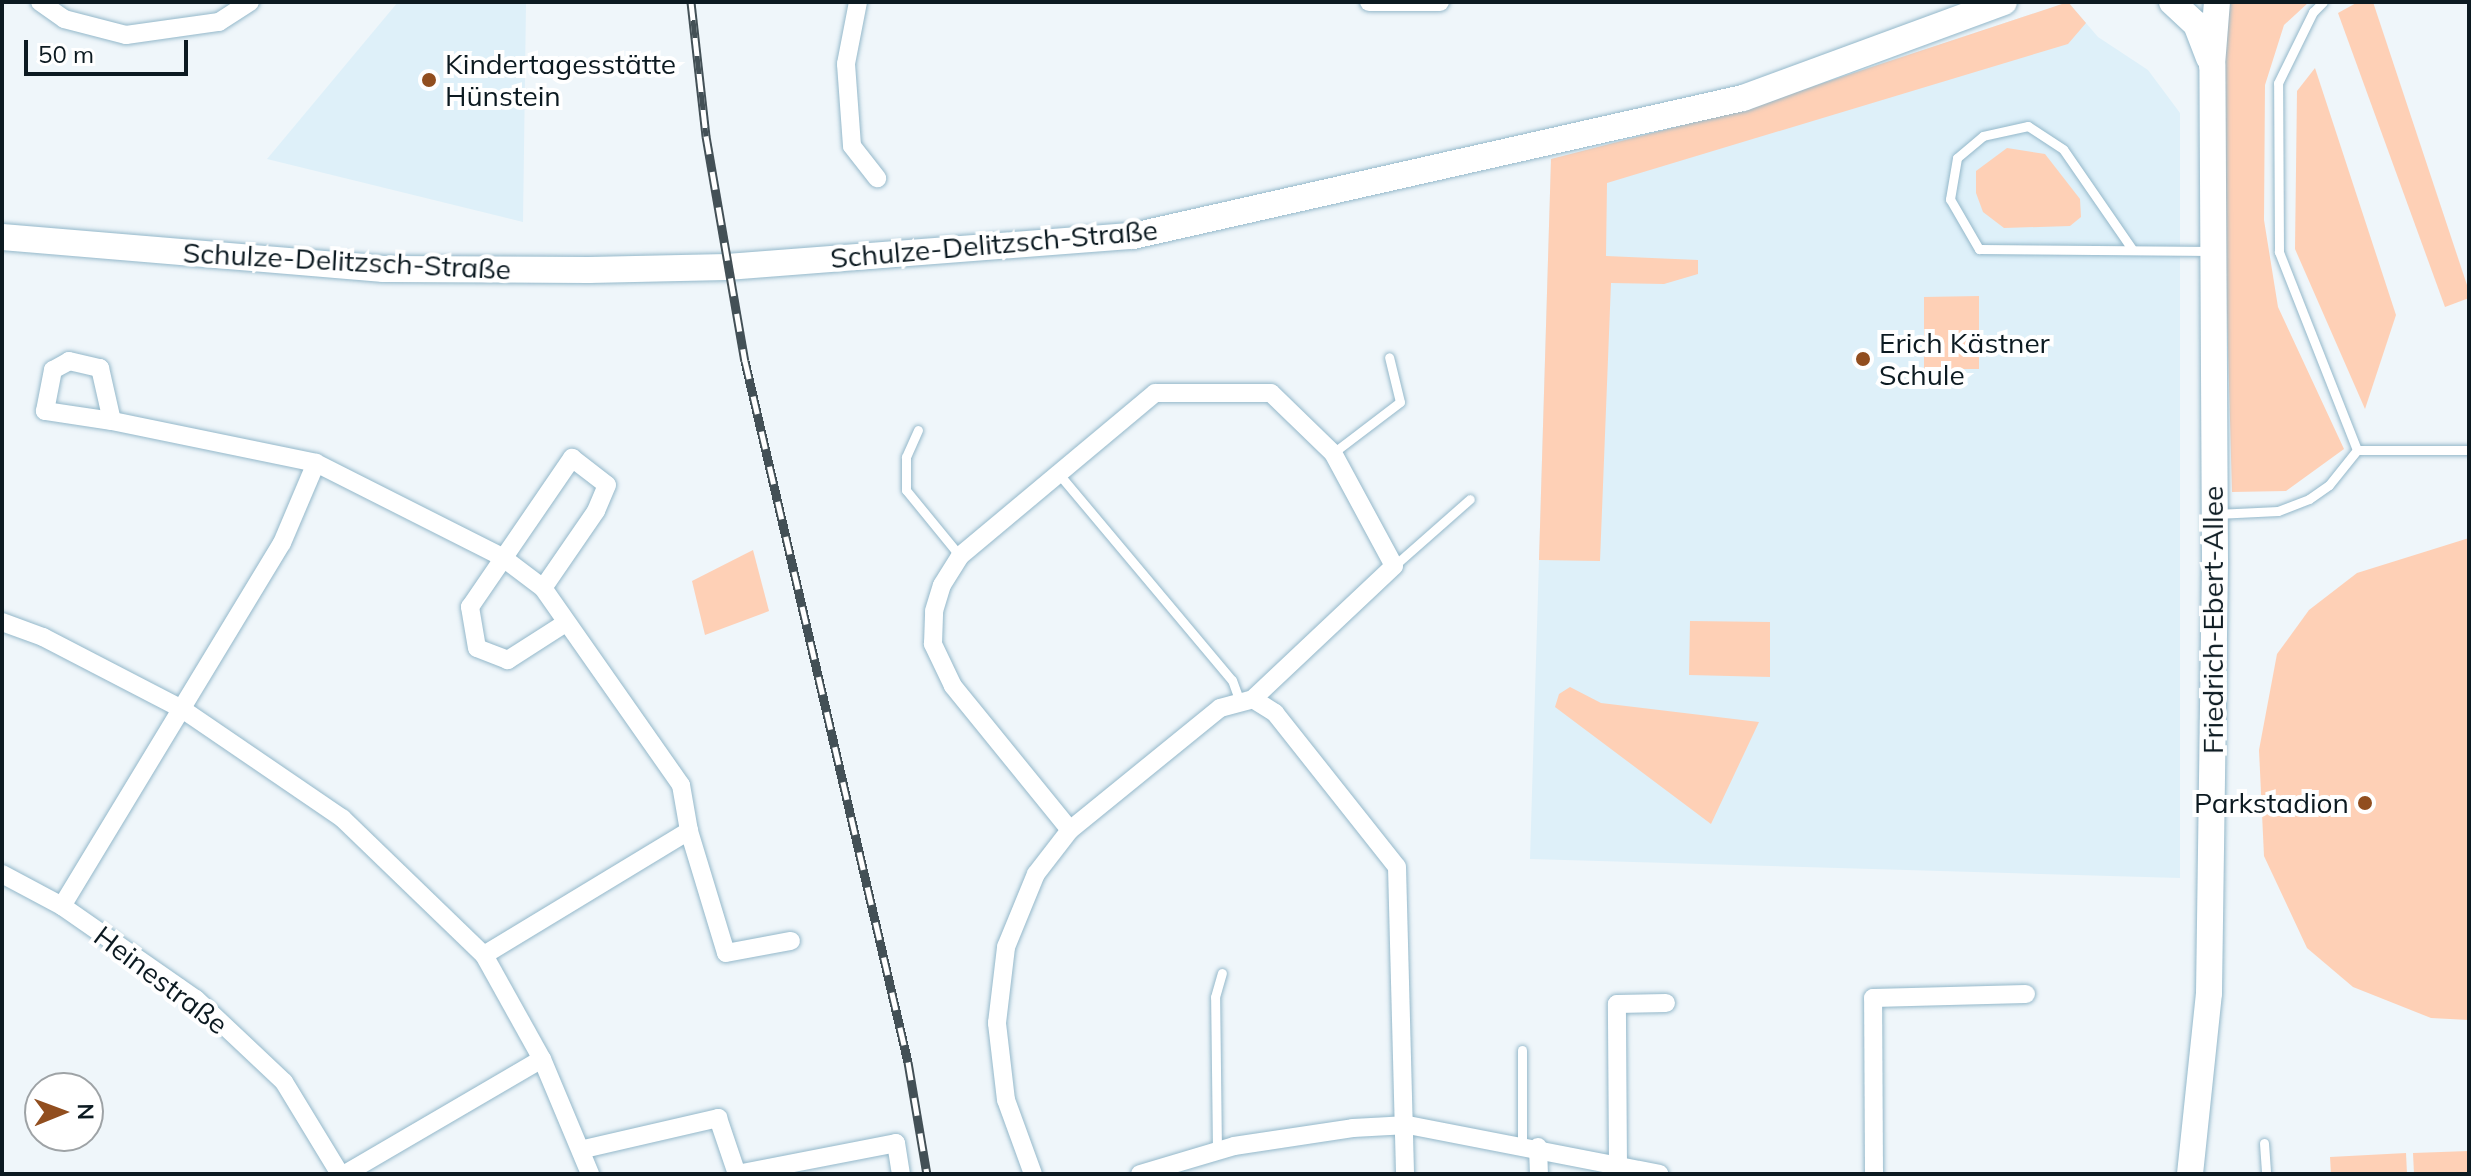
<!DOCTYPE html>
<html>
<head>
<meta charset="utf-8">
<style>
	body { margin:0 }
	#map { position:relative; width:2471px; height:1176px; overflow:hidden; background:#eff6fa; font-family:Mulish,sans-serif }
	div>[style] { position:absolute }
	.built>* { inset:0; background:#def0f9 }
	.green>* { inset:0; background:#fed0b6 }
	.roads { filter:drop-shadow(0 0 2px #94b8ca) drop-shadow(0 0 2px #94b8ca) }
	.lane>* { height:9px; margin:-4.5px; padding:0 4.5px; transform-origin:4.5px; border-radius:4.5px; background:#fff }
	.street>* { height:18px; margin:-9px; padding:0 9px; transform-origin:9px; border-radius:9px; background:#fff }
	.secondary>* { height:26px; margin:-13px; padding:0 13px; transform-origin:13px; border-radius:13px; background:#fff }
	.rail>* { height:9px; margin-top:-4.5px; transform-origin:0; background:repeating-linear-gradient(90deg,#fff 0 18px,#435056 0 36px); box-sizing:border-box; border-block:2px solid #435056 }
	.dots>* { width:22px; height:22px; translate:-50% -50%; box-sizing:border-box; border:4px solid #fff; border-radius:50% }
	span { translate:-50% -50%; white-space:nowrap; text-align:center; line-height:1.15; -webkit-text-stroke:8px #fff; paint-order:stroke }
	.poi-label { font-size:28px; color:#0c1a21 }
	.left { translate:0 -50%; text-align:left }
	.right { translate:-100% -50%; text-align:right }
	.street-label { font-size:28px; color:#0c1a21 }
	.frame { position:absolute; inset:0; border:4px solid #0c1a21; pointer-events:none }
	.north { position:absolute; left:24px; top:1072px; width:80px; height:80px; box-sizing:border-box; background:#fff; border:2px solid #9ea3a6; border-radius:50%; rotate:89deg; font-size:22px; font-weight:700; line-height:32px; text-align:center; color:#0c1a21 }
	.north::after { content:''; display:block; margin:auto; width:28px; height:36px; background:#914e1f; clip-path:polygon(50% 0,100% 100%,50% 72%,0 100%) }
	.scale { position:absolute; left:24px; top:40px; width:164px; height:36px; box-sizing:border-box; border:4px solid #0c1a21; border-top:0; padding-left:10px; font-size:24px; line-height:28px; white-space:nowrap; color:#0c1a21; -webkit-text-stroke:6px #fff; paint-order:stroke }
</style>
</head>
<body>
<div id="map">
	<div class="built">
		<i style="clip-path:polygon(398px 2px,526px 2px,523px 222px,267px 159px)"></i>
		<i style="clip-path:polygon(2068px 2px,2098px 37px,2148px 70px,2180px 113px,2180px 878px,1530px 859px,1551px 159px,1742px 110px)"></i>
	</div>
	<div class="green">
		<i style="clip-path:polygon(2068px 2px,2086px 23px,2068px 44px,1607px 183px,1606px 256px,1698px 260px,1698px 274px,1664px 284px,1611px 283px,1600px 561px,1539px 560px,1551px 159px,1742px 110px)"></i>
		<i style="clip-path:polygon(2225px 2px,2309px 2px,2284px 25px,2265px 85px,2264px 220px,2278px 307px,2344px 449px,2286px 491px,2232px 492px,2221px 97px)"></i>
		<i style="clip-path:polygon(2358px 2px,2373px 2px,2469px 291px,2469px 298px,2445px 307px,2338px 13px)"></i>
		<i style="clip-path:polygon(2315px 68px,2396px 315px,2365px 409px,2295px 249px,2297px 91px)"></i>
		<i style="clip-path:polygon(2007px 148px,2045px 154px,2080px 199px,2081px 217px,2070px 226px,2004px 228px,1983px 212px,1976px 193px,1976px 171px)"></i>
		<i style="clip-path:polygon(1979px 296px,1979px 369px,1924px 369px,1924px 297px)"></i>
		<i style="clip-path:polygon(2469px 538px,2469px 1020px,2431px 1018px,2353px 987px,2307px 948px,2264px 856px,2259px 750px,2277px 654px,2309px 610px,2357px 573px)"></i>
		<i style="clip-path:polygon(753px 550px,769px 611px,705px 635px,692px 581px)"></i>
		<i style="clip-path:polygon(1690px 621px,1770px 622px,1770px 677px,1689px 675px)"></i>
		<i style="clip-path:polygon(1570px 687px,1601px 703px,1759px 722px,1711px 824px,1555px 707px,1559px 694px)"></i>
		<i style="clip-path:polygon(2469px 1151px,2469px 1174px,2414px 1174px,2413px 1153px)"></i>
		<i style="clip-path:polygon(2406px 1153px,2407px 1174px,2331px 1174px,2330px 1157px)"></i>
	</div>
	<div class="roads">
		<div class="lane">
			<i style="left:2132px;top:249px;width:121px;rotate:-124.6deg"></i>
			<i style="left:2063px;top:149px;width:42px;rotate:-146.7deg"></i>
			<i style="left:2028px;top:126px;width:46px;rotate:167.5deg"></i>
			<i style="left:1983px;top:136px;width:34px;rotate:140deg"></i>
			<i style="left:1957px;top:158px;width:42px;rotate:99.7deg"></i>
			<i style="left:1950px;top:199px;width:58px;rotate:59.9deg"></i>
			<i style="left:1979px;top:249px;width:232px;rotate:0.5deg"></i>
			<i style="left:918px;top:430px;width:30px;rotate:114deg"></i>
			<i style="left:906px;top:457px;width:33px;rotate:90deg"></i>
			<i style="left:906px;top:490px;width:85px;rotate:50.7deg"></i>
			<i style="left:2357px;top:450px;width:112px"></i>
			<i style="left:1333px;top:453px;width:84px;rotate:-37.3deg"></i>
			<i style="left:1400px;top:402px;width:46px;rotate:-103.7deg"></i>
			<i style="left:1058px;top:473px;width:270px;rotate:50deg"></i>
			<i style="left:1232px;top:680px;width:20px;rotate:70deg"></i>
			<i style="left:2216px;top:514px;width:62px;rotate:-2.8deg"></i>
			<i style="left:2278px;top:511px;width:33px;rotate:-21deg"></i>
			<i style="left:2309px;top:499px;width:24px;rotate:-35deg"></i>
			<i style="left:2329px;top:485px;width:45px;rotate:-51.3deg"></i>
			<i style="left:2357px;top:450px;width:213px;rotate:-111.5deg"></i>
			<i style="left:2279px;top:252px;width:169px;rotate:-90.3deg"></i>
			<i style="left:2278px;top:83px;width:79px;rotate:-63.8deg"></i>
			<i style="left:2313px;top:12px;width:14px;rotate:-45deg"></i>
			<i style="left:1394px;top:566px;width:101px;rotate:-41.4deg"></i>
			<i style="left:1522px;top:1050px;width:94px;rotate:90deg"></i>
			<i style="left:2264px;top:1143px;width:31px;rotate:86deg"></i>
			<i style="left:1217px;top:1151px;width:154px;rotate:-90.7deg"></i>
			<i style="left:1215px;top:997px;width:25px;rotate:-74deg"></i>
		</div>
		<div class="street">
			<i style="left:40px;top:2px;width:29px;rotate:35deg"></i>
			<i style="left:64px;top:19px;width:64px;rotate:14.5deg"></i>
			<i style="left:126px;top:35px;width:94px;rotate:-8deg"></i>
			<i style="left:219px;top:22px;width:37px;rotate:-33deg"></i>
			<i style="left:858px;top:2px;width:63px;rotate:101deg"></i>
			<i style="left:846px;top:64px;width:82px;rotate:85.8deg"></i>
			<i style="left:852px;top:146px;width:41px;rotate:52deg"></i>
			<i style="left:1369px;top:2px;width:71px"></i>
			<i style="left:112px;top:421px;width:68px;rotate:-171.5deg"></i>
			<i style="left:45px;top:411px;width:42px;rotate:-79deg"></i>
			<i style="left:53px;top:370px;width:18px;rotate:-29deg"></i>
			<i style="left:69px;top:361px;width:32px;rotate:13deg"></i>
			<i style="left:100px;top:368px;width:54px;rotate:77.2deg"></i>
			<i style="left:112px;top:421px;width:208px;rotate:11.6deg"></i>
			<i style="left:316px;top:463px;width:208px;rotate:26.8deg"></i>
			<i style="left:502px;top:557px;width:51px;rotate:37.1deg"></i>
			<i style="left:2px;top:622px;width:44px;rotate:20.1deg"></i>
			<i style="left:43px;top:637px;width:157px;rotate:27.4deg"></i>
			<i style="left:182px;top:709px;width:194px;rotate:34.3deg"></i>
			<i style="left:342px;top:818px;width:197px;rotate:44deg"></i>
			<i style="left:484px;top:955px;width:119px;rotate:60.9deg"></i>
			<i style="left:542px;top:1059px;width:125px;rotate:67.3deg"></i>
			<i style="left:564px;top:624px;width:67px;rotate:147.3deg"></i>
			<i style="left:508px;top:660px;width:33px;rotate:-159deg"></i>
			<i style="left:477px;top:648px;width:42px;rotate:-99.7deg"></i>
			<i style="left:470px;top:607px;width:181px;rotate:-55.6deg"></i>
			<i style="left:572px;top:458px;width:44px;rotate:37.6deg"></i>
			<i style="left:607px;top:485px;width:28px;rotate:113deg"></i>
			<i style="left:596px;top:511px;width:93px;rotate:124.5deg"></i>
			<i style="left:543px;top:588px;width:241px;rotate:55deg"></i>
			<i style="left:681px;top:785px;width:47px;rotate:80.1deg"></i>
			<i style="left:1070px;top:830px;width:186px;rotate:-129.1deg"></i>
			<i style="left:953px;top:686px;width:47px;rotate:-115.5deg"></i>
			<i style="left:933px;top:644px;width:33px;rotate:-88deg"></i>
			<i style="left:934px;top:611px;width:27px;rotate:-73deg"></i>
			<i style="left:942px;top:585px;width:34px;rotate:-58deg"></i>
			<i style="left:960px;top:556px;width:254px;rotate:-39.9deg"></i>
			<i style="left:1155px;top:393px;width:116px"></i>
			<i style="left:1271px;top:393px;width:86px;rotate:44.1deg"></i>
			<i style="left:1333px;top:453px;width:128px;rotate:61.6deg"></i>
			<i style="left:1394px;top:566px;width:194px;rotate:136.7deg"></i>
			<i style="left:2px;top:874px;width:68px;rotate:28.1deg"></i>
			<i style="left:62px;top:906px;width:424px;rotate:-58.8deg"></i>
			<i style="left:282px;top:543px;width:87px;rotate:-67deg"></i>
			<i style="left:62px;top:906px;width:163px;rotate:34.8deg"></i>
			<i style="left:196px;top:999px;width:121px;rotate:43.3deg"></i>
			<i style="left:284px;top:1082px;width:108px;rotate:58.7deg"></i>
			<i style="left:484px;top:955px;width:240px;rotate:-31.2deg"></i>
			<i style="left:689px;top:831px;width:127px;rotate:73.1deg"></i>
			<i style="left:726px;top:953px;width:66px;rotate:-10.5deg"></i>
			<i style="left:1538px;top:1147px;width:27px;rotate:88deg"></i>
			<i style="left:584px;top:1149px;width:138px;rotate:-13deg"></i>
			<i style="left:718px;top:1118px;width:59px;rotate:71.3deg"></i>
			<i style="left:1618px;top:1165px;width:161px;rotate:-90.4deg"></i>
			<i style="left:1617px;top:1004px;width:49px;rotate:-1.2deg"></i>
			<i style="left:345px;top:1174px;width:228px;rotate:-30.3deg"></i>
			<i style="left:737px;top:1174px;width:162px;rotate:-11deg"></i>
			<i style="left:896px;top:1143px;width:31px;rotate:81deg"></i>
			<i style="left:1033px;top:1174px;width:79px;rotate:-110deg"></i>
			<i style="left:1006px;top:1100px;width:78px;rotate:-96.7deg"></i>
			<i style="left:997px;top:1023px;width:77px;rotate:-83.2deg"></i>
			<i style="left:1006px;top:947px;width:79px;rotate:-67.7deg"></i>
			<i style="left:1036px;top:874px;width:56px;rotate:-52.3deg"></i>
			<i style="left:1070px;top:830px;width:193px;rotate:-39.1deg"></i>
			<i style="left:1220px;top:708px;width:34px;rotate:-15deg"></i>
			<i style="left:1253px;top:699px;width:26px;rotate:32deg"></i>
			<i style="left:1275px;top:713px;width:196px;rotate:51.6deg"></i>
			<i style="left:1397px;top:867px;width:307px;rotate:88.5deg"></i>
			<i style="left:1140px;top:1174px;width:98px;rotate:-16.6deg"></i>
			<i style="left:1234px;top:1146px;width:120px;rotate:-8.6deg"></i>
			<i style="left:1353px;top:1128px;width:55px;rotate:-3.1deg"></i>
			<i style="left:1408px;top:1125px;width:256px;rotate:11deg"></i>
			<i style="left:1874px;top:1174px;width:176px;rotate:-90.3deg"></i>
			<i style="left:1873px;top:998px;width:153px;rotate:-1.5deg"></i>
		</div>
		<div class="secondary">
			<i style="left:2172px;top:2px;width:33px;rotate:43deg"></i>
			<i style="left:2196px;top:24px;width:36px;rotate:69deg"></i>
			<i style="left:2px;top:237px;width:383px;rotate:4.8deg"></i>
			<i style="left:384px;top:269px;width:205px;rotate:0.3deg"></i>
			<i style="left:589px;top:270px;width:138px;rotate:-1.2deg"></i>
			<i style="left:727px;top:267px;width:407px;rotate:-4.4deg"></i>
			<i style="left:1133px;top:236px;width:625px;rotate:-12.75deg"></i>
			<i style="left:1743px;top:98px;width:278px;rotate:-20.2deg"></i>
			<i style="left:2190px;top:1174px;width:182px;rotate:-84deg"></i>
			<i style="left:2209px;top:993px;width:431px;rotate:-89.2deg"></i>
			<i style="left:2215px;top:562px;width:497px;rotate:-90.3deg"></i>
			<i style="left:2212px;top:65px;width:63px;rotate:-85.5deg"></i>
		</div>
	</div>
	<div class="rail">
		<i style="left:691px;top:2px;width:135px;rotate:83.6deg"></i>
		<i style="left:706px;top:136px;width:228px;rotate:80.2deg"></i>
		<i style="left:745px;top:361px;width:720px;rotate:76.91deg"></i>
		<i style="left:908px;top:1062px;width:114px;rotate:80.4deg"></i>
	</div>
	<div class="dots">
		<i style="left:429px;top:80px;background:#914e1f"></i>
		<i style="left:1863px;top:359px;background:#914e1f"></i>
		<i style="left:2365px;top:803px;background:#914e1f"></i>
	</div>
	<div class="poi-label">
		<span class="left" style="left:445px;top:80px">Kindertagesstätte<br>Hünstein</span>
		<span class="left" style="left:1879px;top:359px">Erich Kästner<br>Schule</span>
		<span class="right" style="left:2349px;top:803px">Parkstadion</span>
	</div>
	<div class="street-label">
		<span style="left:994px;top:244px;rotate:-5deg">Schulze-Delitzsch-Straße</span>
		<span style="left:347px;top:261px;rotate:3deg">Schulze-Delitzsch-Straße</span>
		<span style="left:2213px;top:620px;rotate:-90deg">Friedrich-Ebert-Allee</span>
		<span style="left:161px;top:980px;rotate:37deg">Heinestraße</span>
	</div>
	<div class="frame"></div>
	<div class="north">N</div>
	<div class="scale">50 m</div>
</div>
</body>
</html>
